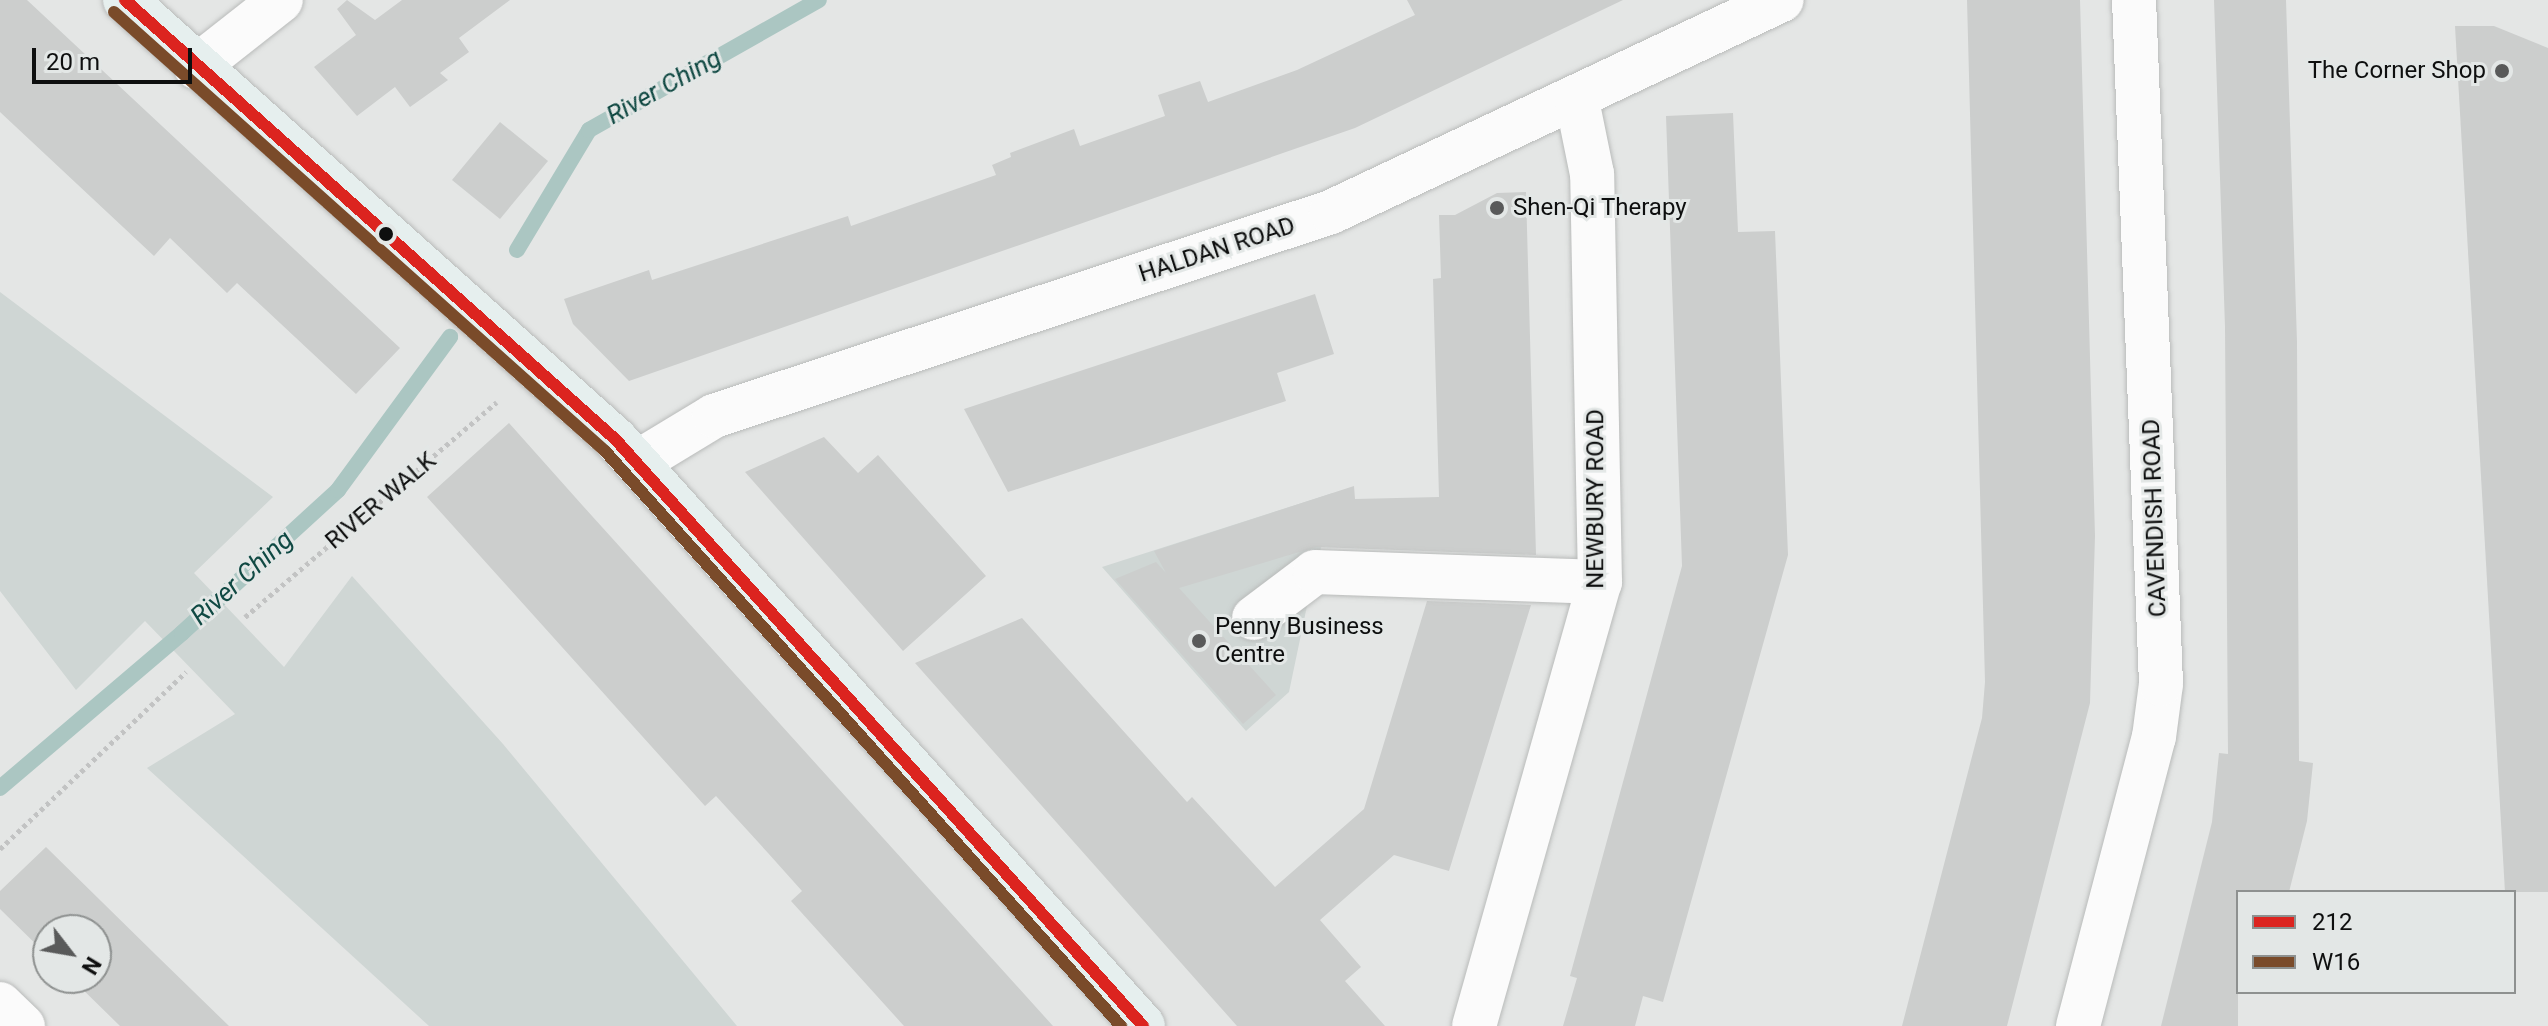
<!DOCTYPE html>
<html>
<head>
<meta charset="utf-8">
<style>
	body { margin:0 }
	#map { position:relative; width:2548px; height:1026px; overflow:hidden; background:#e4e6e5; font-family:Roboto,sans-serif }
	div>[style] { position:absolute }
	.built>* { inset:0; background:#cfd6d4 }
	.stream>* { height:16px; margin:-8px; padding:0 8px; transform-origin:8px; border-radius:8px; background:#abc6c2 }
	.building>* { inset:0; background:#cccecd }
	.path>* { height:5px; margin-top:-2.5px; transform-origin:0; background:repeating-linear-gradient(90deg,#c2c3c3 0 4px,transparent 0 8px) }
	.roads { filter:drop-shadow(0 0 2px #b9bbba) drop-shadow(0 0 2px #b9bbba) }
	.minor>* { height:44px; margin:-22px; padding:0 22px; transform-origin:22px; border-radius:22px; background:#fbfbfb }
	.major>* { height:44px; margin:-22px; padding:0 22px; transform-origin:22px; border-radius:22px; background:#e6efee }
	.bus-1>* { height:12px; margin:-6px; padding:0 6px; transform-origin:6px; border-radius:6px; background:#dc241f }
	.bus-2>* { height:12px; margin:-6px; padding:0 6px; transform-origin:6px; border-radius:6px; background:#7a4b2a }
	.dots>* { width:22px; height:22px; translate:-50% -50%; box-sizing:border-box; border:4px solid #e3e7e6; border-radius:50% }
	span { translate:-50% -50%; white-space:nowrap; text-align:center; line-height:1.15; -webkit-text-stroke:6px #e3e7e6; paint-order:stroke }
	.poi-label { font-size:24px; color:#0e0f0f }
	.right { translate:-100% -50%; text-align:right }
	.left { translate:0 -50%; text-align:left }
	.street-label { font-size:24px; color:#0e0f0f }
	.water-label { font-size:26px; color:#104943; font-style:italic }
	.legend { position:absolute; left:2236px; top:890px; width:280px; height:104px; box-sizing:border-box; background:#e3e7e6; border:2px solid #8e9190; margin:0; padding:10px 14px; list-style:none; font-size:24px; color:#0e0f0f }
	.legend li { display:flex; align-items:center; gap:16px; height:40px }
	.legend b { width:40px; border:2px solid #8e9190 }
	.north { position:absolute; left:32px; top:914px; width:80px; height:80px; box-sizing:border-box; background:#e3e7e6; border:2px solid #8e9190; border-radius:50%; rotate:121deg; font-size:22px; font-weight:700; line-height:32px; text-align:center; color:#0e0f0f }
	.north::after { content:''; display:block; margin:auto; width:28px; height:36px; background:#595a5a; clip-path:polygon(50% 0,100% 100%,50% 72%,0 100%) }
	.scale { position:absolute; left:32px; top:48px; width:160px; height:36px; box-sizing:border-box; border:4px solid #0e0f0f; border-top:0; padding-left:10px; font-size:24px; line-height:28px; white-space:nowrap; color:#0e0f0f; -webkit-text-stroke:6px #e3e7e6; paint-order:stroke }
</style>
</head>
<body>
<div id="map">
	<div class="built">
		<i style="clip-path:polygon(0 292px,273px 497px,194px 573px,284px 667px,352px 576px,503px 744px,737px 1026px,429px 1026px,147px 768px,235px 714px,145px 621px,76px 690px,0 591px)"></i>
		<i style="clip-path:polygon(1333px 493px,1319px 557px,1536px 557px,1535px 592px,1312px 582px,1289px 692px,1246px 731px,1102px 567px)"></i>
	</div>
	<div class="stream">
		<i style="left:517px;top:250px;width:140px;rotate:-59deg"></i>
		<i style="left:589px;top:130px;width:264px;rotate:-29.5deg"></i>
		<i style="left:0;top:788px;width:239px;rotate:-40.4deg"></i>
		<i style="left:182px;top:633px;width:212px;rotate:-42.5deg"></i>
		<i style="left:338px;top:490px;width:190px;rotate:-53.8deg"></i>
	</div>
	<div class="building">
		<i style="clip-path:polygon(0 0,27px 0,400px 348px,356px 394px,237px 283px,227px 293px,170px 238px,154px 256px,0 112px)"></i>
		<i style="clip-path:polygon(347px 0,375px 20px,402px 0,510px 0,459px 38px,469px 52px,440px 73px,448px 80px,410px 107px,395px 87px,357px 116px,314px 67px,356px 35px,337px 9px)"></i>
		<i style="clip-path:polygon(1407px 0,1623px 0,1355px 128px,629px 381px,573px 324px,564px 299px,649px 270px,652px 280px,848px 216px,851px 226px,996px 175px,992px 165px,1011px 157px,1010px 153px,1074px 129px,1080px 146px,1165px 116px,1158px 95px,1200px 81px,1208px 102px,1297px 70px,1415px 15px)"></i>
		<i style="clip-path:polygon(1967px 0,2080px 0,2095px 536px,2090px 703px,2007px 1026px,1902px 1026px,1982px 718px,1985px 682px)"></i>
		<i style="clip-path:polygon(2214px 0,2286px 0,2297px 342px,2299px 761px,2313px 763px,2307px 821px,2289px 892px,2238px 892px,2238px 1026px,2161px 1026px,2212px 822px,2219px 753px,2228px 754px,2225px 327px)"></i>
		<i style="clip-path:polygon(2455px 26px,2494px 26px,2548px 48px,2548px 892px,2505px 892px)"></i>
		<i style="clip-path:polygon(1733px 113px,1738px 232px,1775px 231px,1788px 555px,1663px 1002px,1643px 996px,1635px 1026px,1563px 1026px,1577px 978px,1570px 976px,1682px 566px,1666px 116px)"></i>
		<i style="clip-path:polygon(500px 122px,548px 161px,500px 219px,452px 180px)"></i>
		<i style="clip-path:polygon(1526px 192px,1536px 555px,1316px 547px,1179px 588px,1276px 695px,1243px 724px,1115px 579px,1156px 562px,1166px 573px,1154px 551px,1354px 486px,1355px 499px,1439px 497px,1433px 279px,1441px 278px,1439px 215px,1455px 215px,1497px 193px)"></i>
		<i style="clip-path:polygon(1315px 294px,1334px 354px,1277px 373px,1286px 401px,1195px 431px,1008px 492px,964px 409px)"></i>
		<i style="clip-path:polygon(509px 423px,583px 506px,1053px 1026px,904px 1026px,791px 901px,802px 891px,768px 853px,716px 796px,705px 806px,427px 497px)"></i>
		<i style="clip-path:polygon(824px 437px,858px 473px,878px 455px,986px 576px,903px 651px,745px 472px)"></i>
		<i style="clip-path:polygon(1427px 601px,1531px 605px,1449px 871px,1394px 855px,1320px 920px,1361px 967px,1345px 981px,1385px 1026px,1237px 1026px,915px 663px,1022px 618px,1187px 802px,1192px 797px,1275px 887px,1364px 809px)"></i>
		<i style="clip-path:polygon(46px 847px,156px 955px,229px 1026px,120px 1026px,71px 978px,96px 978px,96px 930px,48px 930px,48px 956px,0 909px,0 891px)"></i>
	</div>
	<div class="path">
		<i style="left:245px;top:617px;width:331px;rotate:-40.5deg"></i>
		<i style="left:0;top:849px;width:257px;rotate:-43.6deg"></i>
	</div>
	<div class="roads">
		<div class="minor">
			<i style="left:196px;top:67px;width:108px;rotate:-38.2deg"></i>
			<i style="left:638px;top:462px;width:89px;rotate:-31.2deg"></i>
			<i style="left:714px;top:416px;width:650px;rotate:-18.3deg"></i>
			<i style="left:1331px;top:212px;width:498px;rotate:-25.2deg"></i>
			<i style="left:1254px;top:618px;width:76px;rotate:-37deg"></i>
			<i style="left:1315px;top:572px;width:285px;rotate:2deg"></i>
			<i style="left:0;top:1004px;width:32px;rotate:44deg"></i>
			<i style="left:1474px;top:1026px;width:462px;rotate:-74.2deg"></i>
			<i style="left:1600px;top:582px;width:408px;rotate:-91.1deg"></i>
			<i style="left:1592px;top:174px;width:76px;rotate:-101.5deg"></i>
			<i style="left:2078px;top:1026px;width:299px;rotate:-75.3deg"></i>
			<i style="left:2154px;top:737px;width:53px;rotate:-82.5deg"></i>
			<i style="left:2161px;top:684px;width:685px;rotate:-92.26deg"></i>
		</div>
		<div class="major">
			<i style="left:125px;top:0;width:659px;rotate:41.86deg"></i>
			<i style="left:616px;top:440px;width:788px;rotate:48.03deg"></i>
		</div>
	</div>
	<div class="bus-1">
		<i style="left:125px;top:0;width:659px;rotate:41.86deg"></i>
		<i style="left:616px;top:440px;width:788px;rotate:48.03deg"></i>
	</div>
	<div class="bus-2">
		<i style="left:114px;top:12px;width:659px;rotate:41.8deg"></i>
		<i style="left:605px;top:451px;width:773px;rotate:48.1deg"></i>
	</div>
	<div class="dots">
		<i style="left:2502px;top:71px;background:#595a5a"></i>
		<i style="left:1497px;top:208px;background:#595a5a"></i>
		<i style="left:386px;top:234px;background:#0e0f0f"></i>
		<i style="left:1199px;top:641px;background:#595a5a"></i>
	</div>
	<div class="poi-label">
		<span class="right" style="left:2486px;top:71px">The Corner Shop</span>
		<span class="left" style="left:1513px;top:208px">Shen-Qi Therapy</span>
		<span class="left" style="left:1215px;top:641px">Penny Business<br>Centre</span>
	</div>
	<div class="street-label">
		<span style="left:1217px;top:250px;rotate:-18deg">HALDAN ROAD</span>
		<span style="left:1596px;top:499px;rotate:-90deg">NEWBURY ROAD</span>
		<span style="left:381px;top:501px;rotate:-40deg">RIVER WALK</span>
		<span style="left:2155px;top:518px;rotate:-92deg">CAVENDISH ROAD</span>
	</div>
	<div class="water-label">
		<span style="left:664px;top:87px;rotate:-29deg">River Ching</span>
		<span style="left:242px;top:578px;rotate:-42deg">River Ching</span>
	</div>
	<ul class="legend">
	<li><b style="height:10px;background:#dc241f"></b>212</li>
	<li><b style="height:10px;background:#7a4b2a"></b>W16</li>
	</ul>
	<div class="north">N</div>
	<div class="scale">20 m</div>
</div>
</body>
</html>
